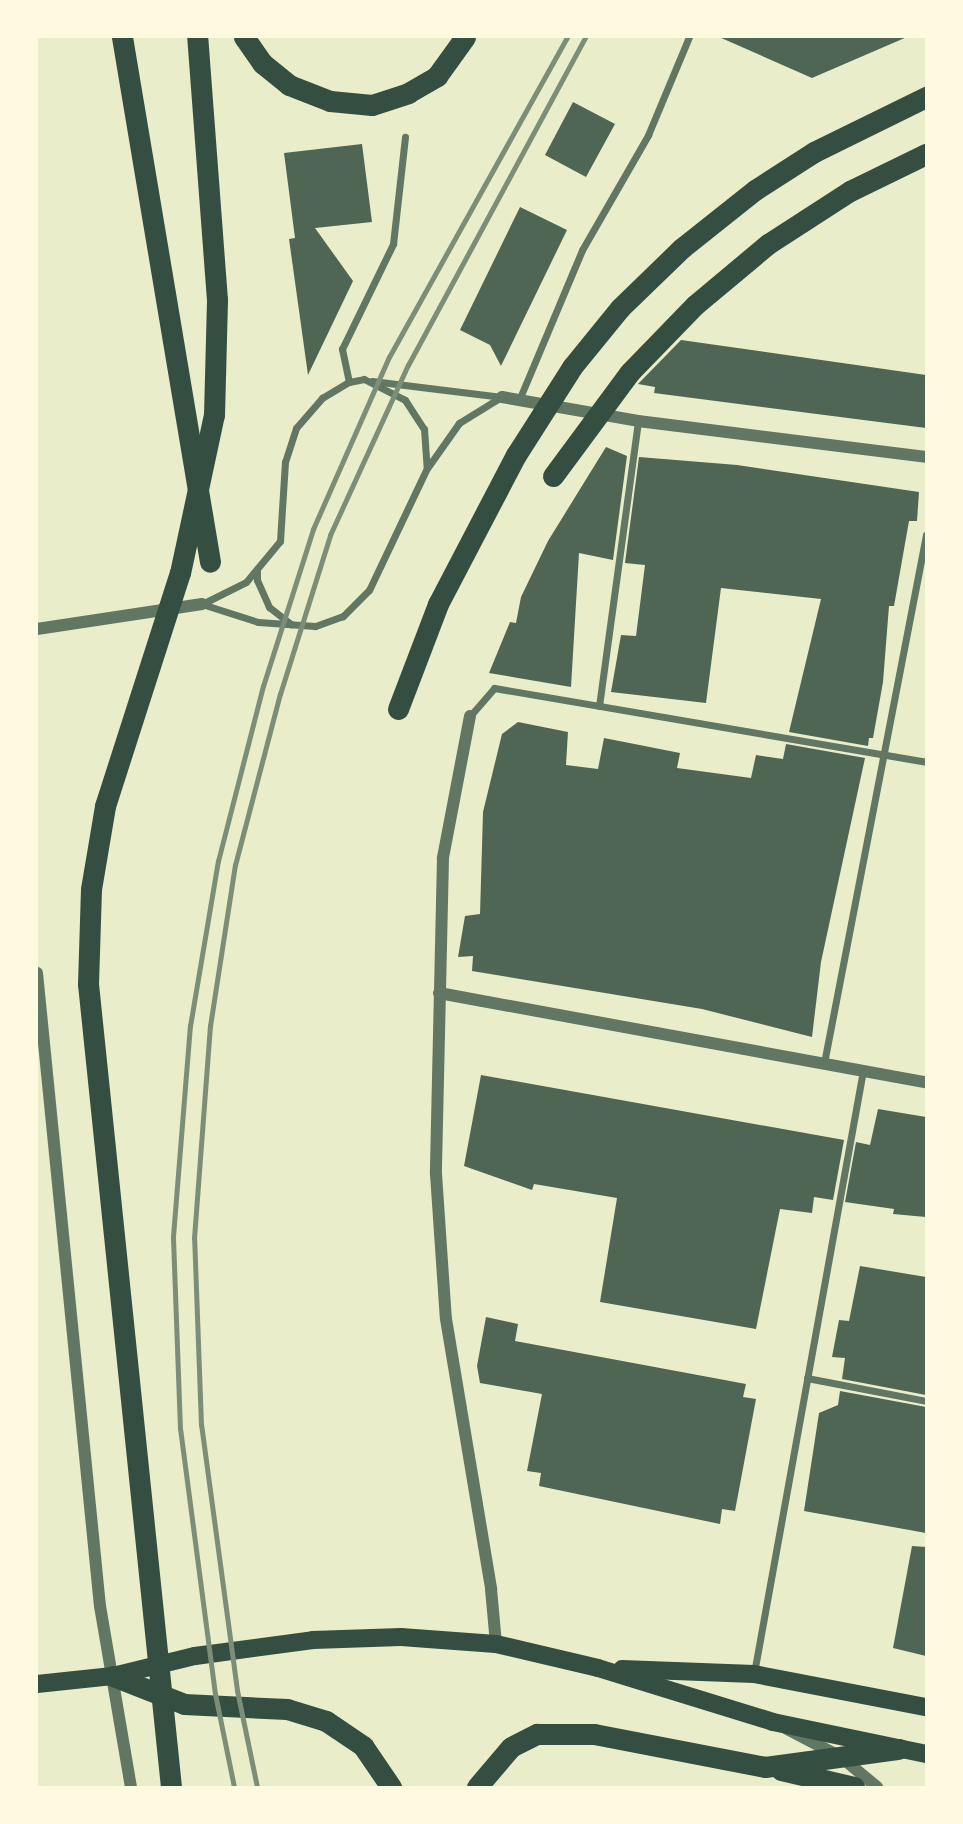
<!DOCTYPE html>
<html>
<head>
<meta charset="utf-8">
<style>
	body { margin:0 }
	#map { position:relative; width:963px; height:1824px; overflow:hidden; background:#e9edc9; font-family:Helvetica,sans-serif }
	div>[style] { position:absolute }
	.building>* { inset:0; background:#4f6655 }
	.minor>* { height:7px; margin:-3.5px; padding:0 3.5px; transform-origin:3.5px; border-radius:3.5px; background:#617663 }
	.tertiary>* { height:12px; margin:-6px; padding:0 6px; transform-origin:6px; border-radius:6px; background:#617663 }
	.primary>* { height:18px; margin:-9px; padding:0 9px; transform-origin:9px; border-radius:9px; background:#344e41 }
	.motorway>* { height:21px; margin:-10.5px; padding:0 10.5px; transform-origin:10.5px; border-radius:10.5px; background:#344e41 }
	.rail>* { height:5px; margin:-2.5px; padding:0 2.5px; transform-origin:2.5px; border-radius:2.5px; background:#7c8e77 }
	span { translate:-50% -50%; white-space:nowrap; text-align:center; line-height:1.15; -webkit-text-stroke:5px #fefae0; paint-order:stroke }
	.frame { position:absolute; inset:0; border:38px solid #fefae0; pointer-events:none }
</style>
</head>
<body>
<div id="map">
	<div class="building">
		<i style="clip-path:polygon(719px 37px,907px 37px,812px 78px)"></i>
		<i style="clip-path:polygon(573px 102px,615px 124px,586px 177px,545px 155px)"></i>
		<i style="clip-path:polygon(362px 144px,372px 222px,315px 228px,353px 281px,308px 375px,289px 239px,295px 238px,284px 153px)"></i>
		<i style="clip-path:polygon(520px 207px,567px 230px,501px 366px,490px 345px,460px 330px)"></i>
		<i style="clip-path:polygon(681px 340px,926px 375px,926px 428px,654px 393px,655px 387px,638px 384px)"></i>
		<i style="clip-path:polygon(606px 447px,627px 456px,613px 560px,579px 553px,571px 687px,489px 673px,510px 622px,516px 623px,521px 597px,548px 541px)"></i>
		<i style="clip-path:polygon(639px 457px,737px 465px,919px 492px,917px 521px,909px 521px,894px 606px,889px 606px,883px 682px,873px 738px,869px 738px,868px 746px,789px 732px,821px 599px,721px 588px,706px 703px,611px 692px,621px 635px,636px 636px,645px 565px,625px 563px)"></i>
		<i style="clip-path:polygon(518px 722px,568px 732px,566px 765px,598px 769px,604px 738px,680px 753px,677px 768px,751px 778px,756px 755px,783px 759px,786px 744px,865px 758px,821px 962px,812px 1037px,702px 1009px,472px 971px,473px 956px,458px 957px,465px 916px,480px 914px,483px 812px,502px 734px)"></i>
		<i style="clip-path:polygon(481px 1075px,844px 1140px,833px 1200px,814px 1197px,812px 1213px,780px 1209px,756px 1329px,600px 1302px,617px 1198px,534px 1184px,532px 1190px,464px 1166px)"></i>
		<i style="clip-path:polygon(878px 1109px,926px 1117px,926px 1217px,893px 1214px,894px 1209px,845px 1202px,856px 1142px,870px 1145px)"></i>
		<i style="clip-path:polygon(860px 1266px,926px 1277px,926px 1395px,842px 1379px,845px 1358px,832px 1357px,839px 1320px,849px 1321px)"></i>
		<i style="clip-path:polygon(486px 1317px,518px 1324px,515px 1341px,746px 1384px,743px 1397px,756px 1399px,735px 1511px,722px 1509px,720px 1524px,539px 1486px,541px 1473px,527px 1471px,542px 1394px,480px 1383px,477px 1366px)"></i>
		<i style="clip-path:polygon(840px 1391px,926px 1407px,926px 1533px,804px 1511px,819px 1413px,838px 1405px)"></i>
		<i style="clip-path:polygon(912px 1546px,926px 1547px,926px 1656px,893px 1648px)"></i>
	</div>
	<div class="minor">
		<i style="left:364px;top:379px;width:46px;rotate:27.1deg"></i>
		<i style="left:405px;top:400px;width:35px;rotate:57deg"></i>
		<i style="left:424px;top:429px;width:39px;rotate:86deg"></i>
		<i style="left:427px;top:468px;width:135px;rotate:115.4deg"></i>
		<i style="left:369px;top:590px;width:37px;rotate:135deg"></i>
		<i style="left:343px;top:616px;width:30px;rotate:160deg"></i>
		<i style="left:315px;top:626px;width:57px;rotate:-176deg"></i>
		<i style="left:258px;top:622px;width:59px;rotate:-162.2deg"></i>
		<i style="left:202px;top:604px;width:49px;rotate:-26.6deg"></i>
		<i style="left:246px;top:582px;width:53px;rotate:-50.3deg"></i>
		<i style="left:280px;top:541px;width:79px;rotate:-86.4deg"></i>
		<i style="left:285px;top:462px;width:36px;rotate:-72deg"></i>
		<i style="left:296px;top:428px;width:40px;rotate:-49deg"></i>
		<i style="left:322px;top:398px;width:31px;rotate:-31deg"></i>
		<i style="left:349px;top:382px;width:15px;rotate:-11deg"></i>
		<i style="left:372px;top:381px;width:131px;rotate:7deg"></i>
		<i style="left:349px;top:382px;width:34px;rotate:-102deg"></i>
		<i style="left:342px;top:349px;width:117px;rotate:-64.1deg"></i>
		<i style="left:393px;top:244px;width:108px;rotate:-83.6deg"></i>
		<i style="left:519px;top:400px;width:163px;rotate:-67.2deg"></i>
		<i style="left:582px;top:250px;width:133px;rotate:-60.1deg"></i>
		<i style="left:648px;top:135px;width:106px;rotate:-67.3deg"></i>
		<i style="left:428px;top:467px;width:54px;rotate:-54.8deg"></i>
		<i style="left:459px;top:423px;width:49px;rotate:-31.8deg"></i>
		<i style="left:257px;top:569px;width:11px;rotate:90deg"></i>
		<i style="left:257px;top:580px;width:30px;rotate:66deg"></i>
		<i style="left:269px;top:607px;width:28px;rotate:38deg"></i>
		<i style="left:599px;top:706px;width:288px;rotate:-82.2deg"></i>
		<i style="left:470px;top:716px;width:37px;rotate:-49deg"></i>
		<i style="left:494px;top:688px;width:438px;rotate:9.7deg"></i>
		<i style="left:824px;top:1063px;width:538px;rotate:-79.07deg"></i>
		<i style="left:807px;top:1378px;width:121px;rotate:10.9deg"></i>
		<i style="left:754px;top:1673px;width:613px;rotate:-79.75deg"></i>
	</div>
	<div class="tertiary">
		<i style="left:502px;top:397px;width:138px;rotate:10deg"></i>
		<i style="left:638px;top:421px;width:290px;rotate:7.1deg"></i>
		<i style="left:37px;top:629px;width:167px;rotate:-8.6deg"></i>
		<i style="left:470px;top:716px;width:145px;rotate:100.8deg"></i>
		<i style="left:443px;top:858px;width:316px;rotate:91.3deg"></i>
		<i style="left:436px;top:1174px;width:145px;rotate:86.1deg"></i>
		<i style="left:446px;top:1319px;width:274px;rotate:80.5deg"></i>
		<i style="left:491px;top:1589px;width:55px;rotate:84.8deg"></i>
		<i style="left:37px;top:973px;width:636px;rotate:84.32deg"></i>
		<i style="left:100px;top:1606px;width:184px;rotate:80.3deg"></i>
		<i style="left:439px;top:993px;width:495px;rotate:10.4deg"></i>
		<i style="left:787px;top:1729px;width:61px;rotate:27.4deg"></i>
		<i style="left:841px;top:1757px;width:47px;rotate:39.8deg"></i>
	</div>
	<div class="primary">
		<i style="left:622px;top:1669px;width:132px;rotate:2.2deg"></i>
		<i style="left:754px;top:1674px;width:175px;rotate:10.9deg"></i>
		<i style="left:37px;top:1684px;width:76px;rotate:-6deg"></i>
		<i style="left:113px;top:1676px;width:84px;rotate:-13.7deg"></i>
		<i style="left:195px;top:1656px;width:119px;rotate:-7.7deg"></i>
		<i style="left:313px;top:1640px;width:88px;rotate:-2deg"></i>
		<i style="left:401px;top:1637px;width:95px;rotate:4.2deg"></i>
		<i style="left:496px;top:1644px;width:105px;rotate:13.2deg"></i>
		<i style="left:598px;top:1668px;width:183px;rotate:17.1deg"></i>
		<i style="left:773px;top:1722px;width:156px;rotate:11.8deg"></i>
	</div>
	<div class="motorway">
		<i style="left:122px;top:37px;width:532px;rotate:80.48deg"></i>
		<i style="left:244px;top:37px;width:32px;rotate:55deg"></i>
		<i style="left:262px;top:63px;width:35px;rotate:39deg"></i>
		<i style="left:289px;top:85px;width:44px;rotate:21.3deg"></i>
		<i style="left:330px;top:101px;width:42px;rotate:5.4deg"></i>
		<i style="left:372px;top:105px;width:38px;rotate:-18deg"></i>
		<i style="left:408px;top:93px;width:34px;rotate:-30deg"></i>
		<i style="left:437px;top:76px;width:48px;rotate:-54.3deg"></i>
		<i style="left:553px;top:476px;width:129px;rotate:-53.5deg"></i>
		<i style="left:630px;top:372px;width:93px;rotate:-45.9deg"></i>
		<i style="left:695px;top:305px;width:95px;rotate:-39.9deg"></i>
		<i style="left:768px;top:244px;width:98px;rotate:-32.9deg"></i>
		<i style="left:850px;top:191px;width:85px;rotate:-26deg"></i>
		<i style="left:398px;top:709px;width:112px;rotate:-69.1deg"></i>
		<i style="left:438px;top:604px;width:168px;rotate:-62.4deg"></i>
		<i style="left:516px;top:455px;width:104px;rotate:-57.5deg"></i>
		<i style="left:572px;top:367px;width:76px;rotate:-50.9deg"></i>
		<i style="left:620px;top:308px;width:86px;rotate:-44.1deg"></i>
		<i style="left:682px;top:248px;width:93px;rotate:-38.5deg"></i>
		<i style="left:755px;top:190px;width:70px;rotate:-32.8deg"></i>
		<i style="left:814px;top:152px;width:125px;rotate:-26.2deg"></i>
		<i style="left:113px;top:1676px;width:76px;rotate:21.5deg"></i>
		<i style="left:184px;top:1704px;width:103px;rotate:2.8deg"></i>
		<i style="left:287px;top:1709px;width:41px;rotate:17.1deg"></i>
		<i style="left:326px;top:1721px;width:45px;rotate:34deg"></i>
		<i style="left:363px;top:1746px;width:50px;rotate:55.7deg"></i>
		<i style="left:781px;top:1770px;width:75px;rotate:13.1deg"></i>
		<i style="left:171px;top:1787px;width:807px;rotate:-95.9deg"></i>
		<i style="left:88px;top:984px;width:95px;rotate:-88.2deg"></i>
		<i style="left:91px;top:889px;width:84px;rotate:-80.4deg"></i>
		<i style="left:105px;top:806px;width:245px;rotate:-72.2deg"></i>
		<i style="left:180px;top:573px;width:162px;rotate:-77.9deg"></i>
		<i style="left:214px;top:415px;width:115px;rotate:-88.5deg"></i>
		<i style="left:217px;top:300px;width:264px;rotate:-94.3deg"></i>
		<i style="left:477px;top:1787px;width:52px;rotate:-49.6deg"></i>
		<i style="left:511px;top:1747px;width:29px;rotate:-27deg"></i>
		<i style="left:537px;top:1734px;width:57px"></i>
		<i style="left:594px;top:1734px;width:174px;rotate:10.9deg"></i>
		<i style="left:765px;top:1767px;width:135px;rotate:-7.7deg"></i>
	</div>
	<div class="rail">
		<i style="left:234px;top:1787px;width:95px;rotate:-101.5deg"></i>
		<i style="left:215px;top:1694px;width:267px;rotate:-97.5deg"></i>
		<i style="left:180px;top:1429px;width:193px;rotate:-92.1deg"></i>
		<i style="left:173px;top:1236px;width:211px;rotate:-85.4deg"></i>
		<i style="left:190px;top:1026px;width:167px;rotate:-80.4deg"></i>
		<i style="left:218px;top:861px;width:181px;rotate:-75.6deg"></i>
		<i style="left:263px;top:686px;width:165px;rotate:-72.3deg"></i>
		<i style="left:313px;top:529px;width:188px;rotate:-66.2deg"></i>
		<i style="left:389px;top:357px;width:366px;rotate:-60.9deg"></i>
		<i style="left:257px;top:1787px;width:99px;rotate:-101.7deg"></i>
		<i style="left:237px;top:1690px;width:267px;rotate:-97.7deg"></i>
		<i style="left:201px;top:1425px;width:187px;rotate:-92.1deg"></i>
		<i style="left:194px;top:1238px;width:213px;rotate:-85.7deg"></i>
		<i style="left:210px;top:1026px;width:163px;rotate:-81.2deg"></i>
		<i style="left:235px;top:865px;width:177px;rotate:-75.3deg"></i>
		<i style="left:280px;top:694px;width:167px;rotate:-72.5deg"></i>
		<i style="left:330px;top:535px;width:187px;rotate:-65.4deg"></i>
		<i style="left:408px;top:365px;width:373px;rotate:-61.6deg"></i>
	</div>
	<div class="frame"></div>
</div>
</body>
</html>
